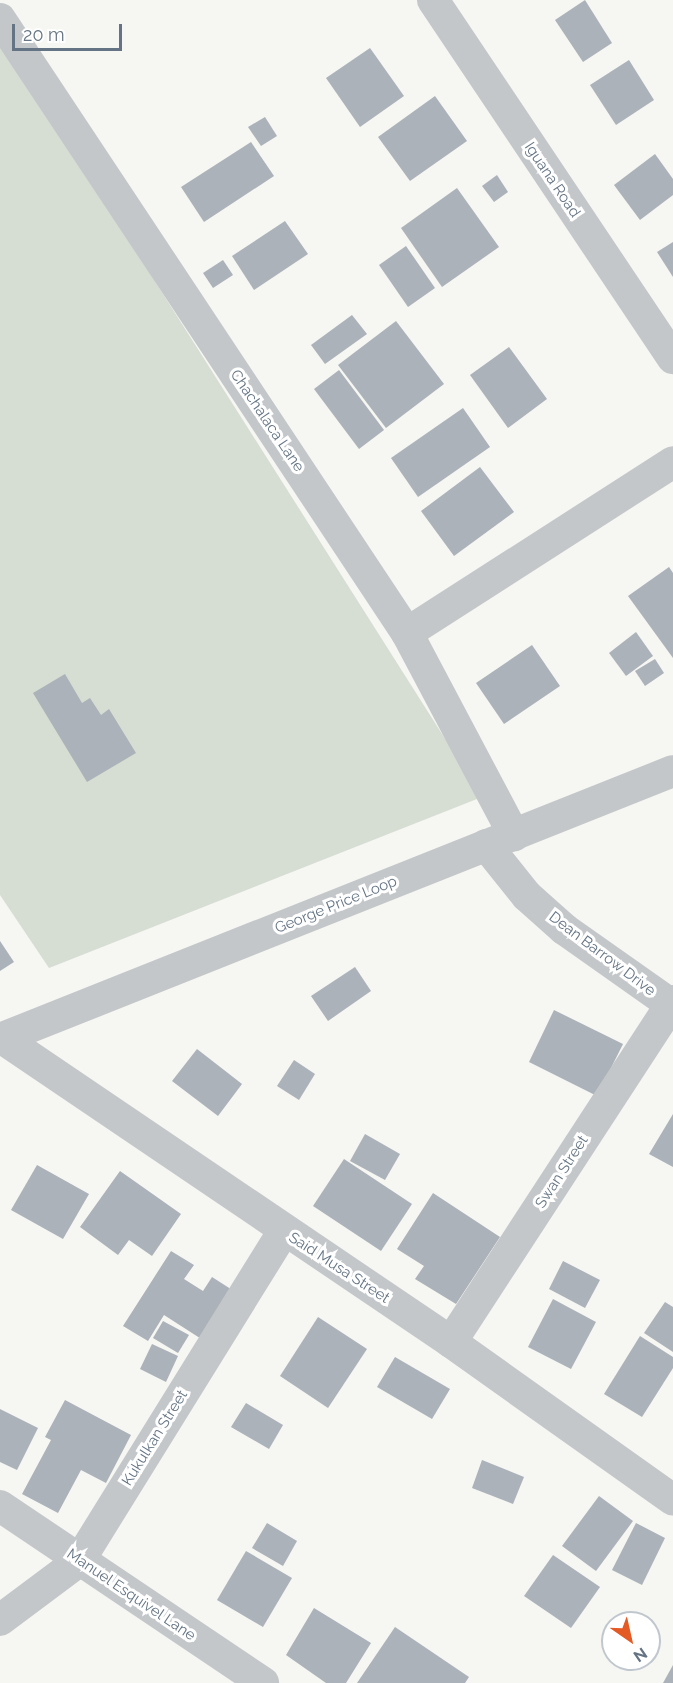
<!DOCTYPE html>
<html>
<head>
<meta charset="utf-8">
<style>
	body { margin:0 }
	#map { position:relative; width:673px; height:1683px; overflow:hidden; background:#f6f6f2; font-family:Raleway,sans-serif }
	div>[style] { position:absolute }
	.green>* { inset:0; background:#d6ddd3 }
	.building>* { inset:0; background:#abb2b9 }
	.street>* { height:32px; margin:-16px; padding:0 16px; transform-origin:16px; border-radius:16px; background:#c3c7ca }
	span { translate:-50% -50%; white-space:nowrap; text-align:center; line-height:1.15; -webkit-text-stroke:6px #fff; paint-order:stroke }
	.street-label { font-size:15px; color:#647484 }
	.north { position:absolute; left:601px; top:1611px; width:60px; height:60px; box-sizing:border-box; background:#fff; border:2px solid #c1c7ce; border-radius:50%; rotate:146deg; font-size:16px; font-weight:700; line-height:24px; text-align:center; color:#647484 }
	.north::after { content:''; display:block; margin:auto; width:21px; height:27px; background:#e45a24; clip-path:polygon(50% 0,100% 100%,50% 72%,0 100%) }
	.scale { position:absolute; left:12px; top:24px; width:110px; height:27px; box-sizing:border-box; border:3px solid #647484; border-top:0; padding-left:8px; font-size:18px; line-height:21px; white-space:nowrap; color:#647484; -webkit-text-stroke:4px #fff; paint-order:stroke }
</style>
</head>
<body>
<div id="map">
	<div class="green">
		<i style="clip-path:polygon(0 37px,482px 797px,49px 968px,0 895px)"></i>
	</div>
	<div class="building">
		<i style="clip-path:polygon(585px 0,612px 43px,583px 62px,555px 20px)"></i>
		<i style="clip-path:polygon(370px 48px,404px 96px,360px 127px,326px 78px)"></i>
		<i style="clip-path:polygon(629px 60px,654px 100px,616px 125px,590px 85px)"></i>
		<i style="clip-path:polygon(435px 96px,467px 141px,410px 181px,378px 137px)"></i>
		<i style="clip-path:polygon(265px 117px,277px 136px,261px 146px,248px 127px)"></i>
		<i style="clip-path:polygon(251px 142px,274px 176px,204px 222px,181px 187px)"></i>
		<i style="clip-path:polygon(655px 154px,673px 179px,673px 195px,640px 220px,614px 185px)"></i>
		<i style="clip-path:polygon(497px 175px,508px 192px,494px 202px,482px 186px)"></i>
		<i style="clip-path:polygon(457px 188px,499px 247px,442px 287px,401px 228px)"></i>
		<i style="clip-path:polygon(285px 221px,308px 254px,254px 290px,232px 256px)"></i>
		<i style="clip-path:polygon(673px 242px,673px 277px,657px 252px)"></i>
		<i style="clip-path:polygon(406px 246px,435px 288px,408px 307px,379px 265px)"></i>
		<i style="clip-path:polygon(223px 260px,233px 275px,213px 288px,203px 273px)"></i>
		<i style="clip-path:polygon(352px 315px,367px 334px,325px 364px,311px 345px)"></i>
		<i style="clip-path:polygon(396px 321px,444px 384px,386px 428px,338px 365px)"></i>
		<i style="clip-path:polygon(509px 347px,547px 399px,508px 428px,470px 375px)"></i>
		<i style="clip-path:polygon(339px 370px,384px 430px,359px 449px,314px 389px)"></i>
		<i style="clip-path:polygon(463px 408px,490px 447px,418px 497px,391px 458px)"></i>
		<i style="clip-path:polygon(480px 467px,514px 512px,454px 556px,421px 511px)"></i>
		<i style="clip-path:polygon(669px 567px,673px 573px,673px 658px,628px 596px)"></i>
		<i style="clip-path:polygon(636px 632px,653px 656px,626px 676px,609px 653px)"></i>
		<i style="clip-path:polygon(532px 645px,560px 686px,504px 724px,476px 683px)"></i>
		<i style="clip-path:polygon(655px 659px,664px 673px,645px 686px,635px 671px)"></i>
		<i style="clip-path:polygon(65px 674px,82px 703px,90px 698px,101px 715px,109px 709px,136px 753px,87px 782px,33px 693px)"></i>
		<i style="clip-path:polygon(0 941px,14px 962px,0 971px)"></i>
		<i style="clip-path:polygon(355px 967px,371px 991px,328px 1021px,311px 996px)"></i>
		<i style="clip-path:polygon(554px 1010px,623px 1044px,597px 1096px,529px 1062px)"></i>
		<i style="clip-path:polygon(197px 1049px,242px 1084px,218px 1116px,172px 1081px)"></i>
		<i style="clip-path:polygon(294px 1060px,315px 1074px,299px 1100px,277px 1086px)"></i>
		<i style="clip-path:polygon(673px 1114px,673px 1167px,649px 1154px)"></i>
		<i style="clip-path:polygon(365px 1134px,400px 1154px,385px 1180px,350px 1161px)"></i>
		<i style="clip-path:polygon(344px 1159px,412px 1204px,381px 1251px,313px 1206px)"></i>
		<i style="clip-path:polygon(37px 1165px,89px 1194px,63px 1239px,11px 1210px)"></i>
		<i style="clip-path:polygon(120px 1171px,181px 1214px,152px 1256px,129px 1240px,118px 1255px,80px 1227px)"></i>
		<i style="clip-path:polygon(433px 1193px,500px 1237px,456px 1304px,415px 1279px,424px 1266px,397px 1249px)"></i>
		<i style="clip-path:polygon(171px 1251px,194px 1265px,184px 1279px,203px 1291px,212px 1277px,237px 1293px,206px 1342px,164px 1315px,148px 1341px,123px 1326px)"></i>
		<i style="clip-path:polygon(563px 1261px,600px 1280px,585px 1308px,549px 1289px)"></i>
		<i style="clip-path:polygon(553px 1299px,596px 1322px,571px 1369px,528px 1347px)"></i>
		<i style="clip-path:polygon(665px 1302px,673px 1307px,673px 1352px,644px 1333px)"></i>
		<i style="clip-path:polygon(318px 1317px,367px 1349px,328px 1408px,280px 1376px)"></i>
		<i style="clip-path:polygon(163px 1321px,189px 1335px,178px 1353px,153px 1338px)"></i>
		<i style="clip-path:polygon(640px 1336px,673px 1357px,673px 1368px,642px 1417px,604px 1394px)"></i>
		<i style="clip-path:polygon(152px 1344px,178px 1356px,166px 1382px,140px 1369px)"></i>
		<i style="clip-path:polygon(395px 1357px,450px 1389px,432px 1419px,377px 1387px)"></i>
		<i style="clip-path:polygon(65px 1400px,131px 1435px,106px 1483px,81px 1470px,58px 1513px,22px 1494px,51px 1440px,45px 1437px)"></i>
		<i style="clip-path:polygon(246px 1403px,283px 1425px,269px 1449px,231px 1427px)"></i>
		<i style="clip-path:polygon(0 1409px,38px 1428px,17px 1470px,0 1462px)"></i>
		<i style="clip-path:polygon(482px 1460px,524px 1477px,513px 1504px,472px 1488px)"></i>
		<i style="clip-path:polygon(599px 1496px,633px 1521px,596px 1571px,562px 1546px)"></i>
		<i style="clip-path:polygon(267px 1523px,297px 1541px,283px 1566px,252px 1548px)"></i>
		<i style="clip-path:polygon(636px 1523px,665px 1538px,642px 1585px,612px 1570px)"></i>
		<i style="clip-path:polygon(246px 1551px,292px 1578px,263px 1627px,217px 1600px)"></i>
		<i style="clip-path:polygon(553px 1555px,600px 1587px,571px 1628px,524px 1596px)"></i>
		<i style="clip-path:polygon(314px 1608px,371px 1643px,346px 1683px,326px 1683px,286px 1655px)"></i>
		<i style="clip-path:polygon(395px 1627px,469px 1677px,465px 1683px,357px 1683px)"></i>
		<i style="clip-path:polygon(673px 1665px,673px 1683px,663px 1683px)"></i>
	</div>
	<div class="street">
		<i style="left:433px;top:0;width:431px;rotate:56.2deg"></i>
		<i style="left:0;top:19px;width:737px;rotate:56.46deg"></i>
		<i style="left:407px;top:633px;width:229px;rotate:62.1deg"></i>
		<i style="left:407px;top:633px;width:316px;rotate:-32.7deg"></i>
		<i style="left:486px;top:845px;width:65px;rotate:51.2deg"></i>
		<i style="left:527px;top:896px;width:50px;rotate:41.7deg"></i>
		<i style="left:564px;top:929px;width:133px;rotate:35.2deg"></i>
		<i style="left:2px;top:1038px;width:542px;rotate:34.1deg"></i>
		<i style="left:451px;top:1342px;width:272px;rotate:35.4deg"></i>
		<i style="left:0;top:1039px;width:724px;rotate:-21.71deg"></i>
		<i style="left:451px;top:1342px;width:407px;rotate:-56.9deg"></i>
		<i style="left:0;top:1506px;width:317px;rotate:33.9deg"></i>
		<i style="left:0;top:1620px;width:99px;rotate:-36.8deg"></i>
		<i style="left:79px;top:1561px;width:387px;rotate:-58.2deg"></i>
	</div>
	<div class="street-label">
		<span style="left:552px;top:180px;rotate:56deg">Iguana Road</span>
		<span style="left:267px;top:421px;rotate:56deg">Chachalaca Lane</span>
		<span style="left:336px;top:905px;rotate:-22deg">George Price Loop</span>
		<span style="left:602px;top:954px;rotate:37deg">Dean Barrow Drive</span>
		<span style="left:562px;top:1172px;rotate:-57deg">Swan Street</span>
		<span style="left:339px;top:1268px;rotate:33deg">Said Musa Street</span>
		<span style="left:155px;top:1438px;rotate:-58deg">Kukulkan Street</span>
		<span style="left:131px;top:1595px;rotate:34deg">Manuel Esquivel Lane</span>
	</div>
	<div class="north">N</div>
	<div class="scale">20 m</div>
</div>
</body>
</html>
